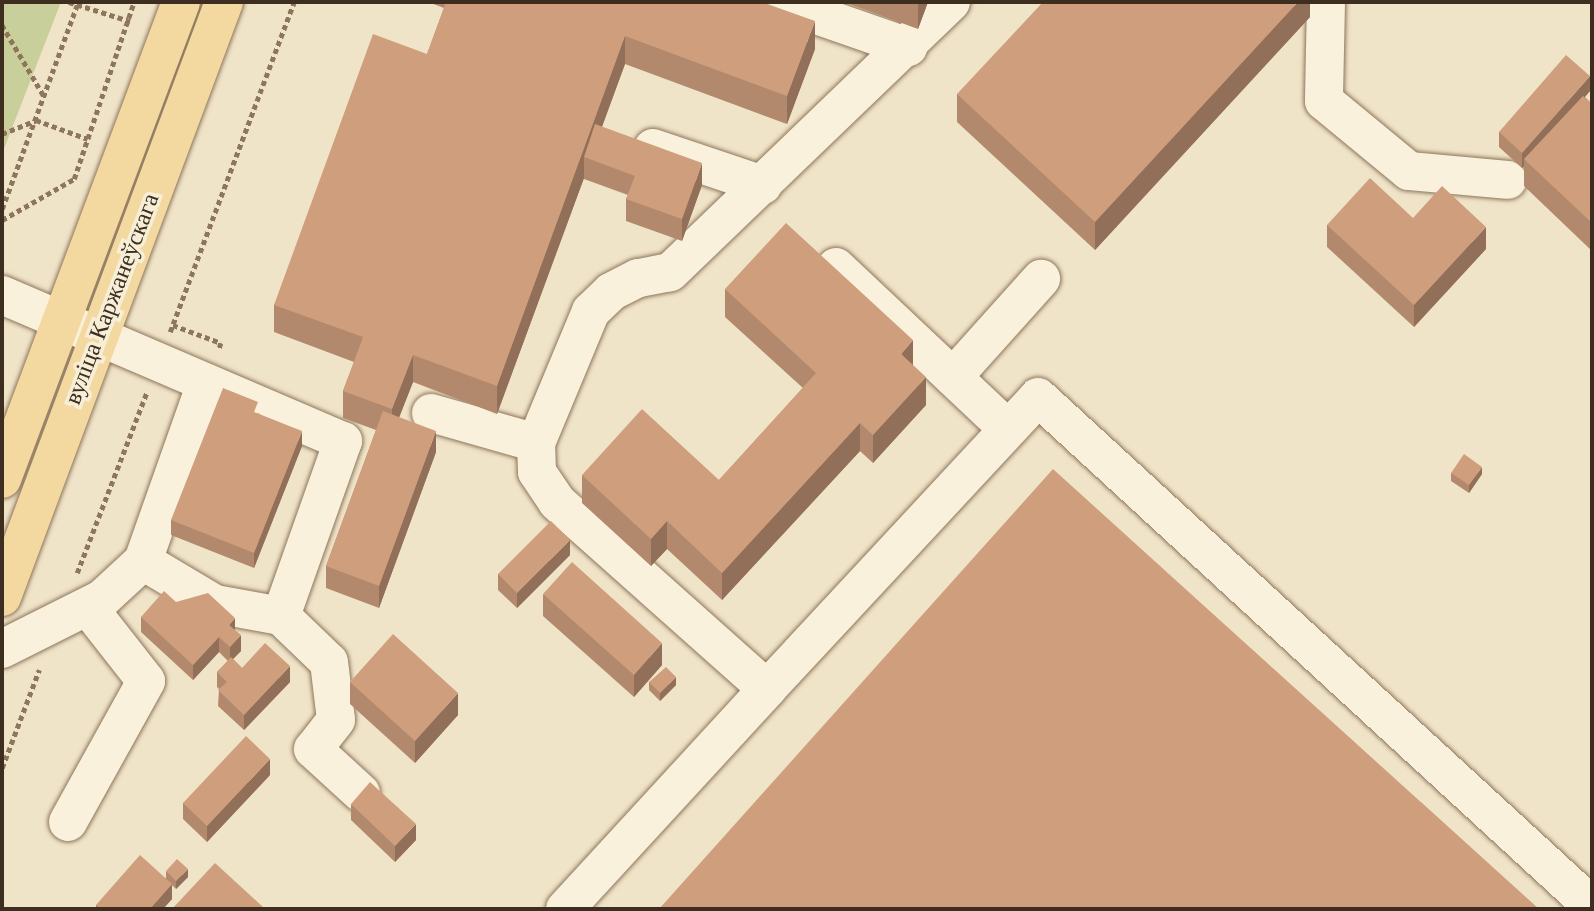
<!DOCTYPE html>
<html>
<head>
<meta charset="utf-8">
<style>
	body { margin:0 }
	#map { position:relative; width:1594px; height:911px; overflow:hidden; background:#f0e4c8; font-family:Georgia,serif }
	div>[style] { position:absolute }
	.green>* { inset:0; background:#c9cf9b }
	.path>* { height:4.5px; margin-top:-2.25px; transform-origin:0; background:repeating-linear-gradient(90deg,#8d765c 0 5px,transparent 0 8.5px) }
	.roads { filter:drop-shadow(0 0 2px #8d765c) drop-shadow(0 0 2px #8d765c) }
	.minor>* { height:38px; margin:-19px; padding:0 19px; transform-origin:19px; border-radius:19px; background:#faf1dc }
	.major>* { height:38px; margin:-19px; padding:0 19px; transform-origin:19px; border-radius:19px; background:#f3d9a0 }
	.wall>* { inset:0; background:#b2896c }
	.shaded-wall>* { inset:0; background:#916f58 }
	.building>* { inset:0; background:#cf9f7d }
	span { translate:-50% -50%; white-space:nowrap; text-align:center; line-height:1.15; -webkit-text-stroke:7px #f7eed8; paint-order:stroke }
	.street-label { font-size:24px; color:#3d2e20 }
	.frame { position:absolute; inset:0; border:4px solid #3d2e20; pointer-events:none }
</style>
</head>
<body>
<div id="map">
	<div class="green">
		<i style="clip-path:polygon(2px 2px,61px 2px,2px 154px)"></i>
	</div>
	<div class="path">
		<i style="left:69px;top:2px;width:64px;rotate:17.3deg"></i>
		<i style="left:2px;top:25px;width:82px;rotate:59.4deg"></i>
		<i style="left:2px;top:134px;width:37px;rotate:-22deg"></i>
		<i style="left:36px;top:120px;width:55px;rotate:20.1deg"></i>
		<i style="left:2px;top:209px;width:221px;rotate:-69.8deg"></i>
		<i style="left:2px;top:220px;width:83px;rotate:-29.7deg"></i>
		<i style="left:74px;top:179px;width:187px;rotate:-71.3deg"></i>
		<i style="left:173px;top:325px;width:51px;rotate:20.6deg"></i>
		<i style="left:221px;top:343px;width:7px;rotate:106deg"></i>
		<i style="left:170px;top:332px;width:353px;rotate:-69.4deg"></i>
		<i style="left:77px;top:573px;width:194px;rotate:-68.9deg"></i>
		<i style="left:2px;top:768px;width:105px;rotate:-69.3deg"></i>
	</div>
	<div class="roads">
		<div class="minor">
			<i style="left:779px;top:2px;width:137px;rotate:19.2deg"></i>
			<i style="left:951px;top:2px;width:390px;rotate:136.1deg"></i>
			<i style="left:670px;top:272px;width:33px;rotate:169deg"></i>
			<i style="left:638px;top:278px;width:30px;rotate:153deg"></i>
			<i style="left:611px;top:292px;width:28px;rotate:136deg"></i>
			<i style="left:591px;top:311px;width:143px;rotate:112.6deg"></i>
			<i style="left:536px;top:443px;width:29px;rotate:88deg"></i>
			<i style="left:537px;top:472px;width:36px;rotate:56deg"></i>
			<i style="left:557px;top:502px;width:281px;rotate:41.7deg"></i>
			<i style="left:767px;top:689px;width:398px;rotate:-47.1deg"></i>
			<i style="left:1038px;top:397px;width:752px;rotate:42.58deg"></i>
			<i style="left:1326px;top:2px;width:99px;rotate:91.2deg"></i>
			<i style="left:1324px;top:101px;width:110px;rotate:39.5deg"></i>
			<i style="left:1409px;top:171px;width:99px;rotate:5.2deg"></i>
			<i style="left:653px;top:148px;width:116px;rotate:18.6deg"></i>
			<i style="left:836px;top:267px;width:236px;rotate:43.3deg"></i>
			<i style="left:2px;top:295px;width:371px;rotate:23.2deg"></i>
			<i style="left:343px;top:441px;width:186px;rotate:109.5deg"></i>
			<i style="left:281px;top:616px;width:67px;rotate:-169.7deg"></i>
			<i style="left:215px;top:604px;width:84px;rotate:-149.2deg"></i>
			<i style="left:143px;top:561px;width:189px;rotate:-70.5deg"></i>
			<i style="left:953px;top:377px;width:132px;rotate:-48.1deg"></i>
			<i style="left:431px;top:413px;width:109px;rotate:15.9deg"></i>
			<i style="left:281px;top:616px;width:66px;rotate:43.8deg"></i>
			<i style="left:329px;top:662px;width:58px;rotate:83.1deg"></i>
			<i style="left:336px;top:720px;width:37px;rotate:128deg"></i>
			<i style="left:313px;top:749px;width:65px;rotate:42.5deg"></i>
			<i style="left:2px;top:649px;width:112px;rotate:-26.6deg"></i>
			<i style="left:102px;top:599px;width:56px;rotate:-42.8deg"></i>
			<i style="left:68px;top:822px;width:161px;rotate:-61deg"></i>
			<i style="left:146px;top:681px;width:94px;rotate:-128.1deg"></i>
			<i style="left:565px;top:909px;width:299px;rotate:-47.4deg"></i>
		</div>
		<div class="major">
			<i style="left:2px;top:479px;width:509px;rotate:-69.43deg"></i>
			<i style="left:2px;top:597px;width:635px;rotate:-69.54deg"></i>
		</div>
	</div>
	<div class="wall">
		<i style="clip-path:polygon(428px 2px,762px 2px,815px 49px,787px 124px,625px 64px,602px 127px,702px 185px,682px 241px,626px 221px,626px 199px,628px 195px,584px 179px,584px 178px,497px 414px,413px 382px,399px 417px,436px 452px,379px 608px,326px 588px,326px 566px,376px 430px,343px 418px,343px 391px,354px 362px,274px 332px,274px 305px,427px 54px,444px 8px)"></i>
		<i style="clip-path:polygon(844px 2px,928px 2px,918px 29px)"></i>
		<i style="clip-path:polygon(1310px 2px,1310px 17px,1095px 250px,957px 122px,957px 94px)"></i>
		<i style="clip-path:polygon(1590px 91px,1585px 97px,1592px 104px,1592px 251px,1524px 186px,1524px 166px,1522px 168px,1499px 147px,1499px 132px)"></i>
		<i style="clip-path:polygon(1413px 218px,1486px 249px,1414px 327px,1327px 247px,1327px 225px)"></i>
		<i style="clip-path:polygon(725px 289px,913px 365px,926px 405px,873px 463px,860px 451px,722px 600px,667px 549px,651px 566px,582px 503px,582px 475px,719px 480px,803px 388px,725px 317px)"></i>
		<i style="clip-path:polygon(258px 413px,302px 446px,254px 568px,171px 535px,171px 520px)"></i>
		<i style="clip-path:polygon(1451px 473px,1482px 474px,1469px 493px,1451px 481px)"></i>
		<i style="clip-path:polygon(570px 555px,517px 608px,498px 590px,498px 574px)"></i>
		<i style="clip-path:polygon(543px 594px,662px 665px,634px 697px,543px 616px)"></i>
		<i style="clip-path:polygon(176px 602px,235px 631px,241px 651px,233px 659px,242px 668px,290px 682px,244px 730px,218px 706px,219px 689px,217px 687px,217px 672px,228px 661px,219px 652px,193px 680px,141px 632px,141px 617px)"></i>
		<i style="clip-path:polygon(350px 682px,458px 715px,415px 763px,350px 704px)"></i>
		<i style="clip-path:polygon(649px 682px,676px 685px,660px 701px,649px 690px)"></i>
		<i style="clip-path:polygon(270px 775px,207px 842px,183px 819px,183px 803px)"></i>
		<i style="clip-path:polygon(351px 804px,416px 840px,395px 862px,351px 820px)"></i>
		<i style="clip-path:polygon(166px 871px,188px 877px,176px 889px,172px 885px,172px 899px,163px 909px,96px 909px,96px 905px,166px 878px)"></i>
	</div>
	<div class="shaded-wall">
		<i style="clip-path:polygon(918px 2px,928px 2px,918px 29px)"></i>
		<i style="clip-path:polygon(1298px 2px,1310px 2px,1310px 17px,1095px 250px,1095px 222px)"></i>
		<i style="clip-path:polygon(815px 21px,815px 49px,787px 124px,787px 96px)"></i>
		<i style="clip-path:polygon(625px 36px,625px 64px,590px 159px,584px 157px,584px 178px,497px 414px,497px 386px)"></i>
		<i style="clip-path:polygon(1590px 76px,1590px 91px,1528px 162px,1524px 159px,1524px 166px,1522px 168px,1522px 153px)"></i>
		<i style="clip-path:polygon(702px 163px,702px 185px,682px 241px,682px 219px)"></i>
		<i style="clip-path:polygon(1486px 227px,1486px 249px,1414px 327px,1414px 305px)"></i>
		<i style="clip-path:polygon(913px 340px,913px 368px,901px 354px)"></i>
		<i style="clip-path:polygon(413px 355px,413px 382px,392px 436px,392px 409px)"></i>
		<i style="clip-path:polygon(926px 377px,926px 405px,873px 463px,873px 435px)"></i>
		<i style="clip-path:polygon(860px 423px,860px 451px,722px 600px,722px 573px)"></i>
		<i style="clip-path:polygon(302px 431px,302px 446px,254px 568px,254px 553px)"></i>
		<i style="clip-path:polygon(436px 431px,436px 452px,379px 608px,379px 586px)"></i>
		<i style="clip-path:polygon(1482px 467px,1482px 474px,1469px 493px,1469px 485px)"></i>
		<i style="clip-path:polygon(667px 521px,667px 549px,651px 566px,651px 539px)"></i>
		<i style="clip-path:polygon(570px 540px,570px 555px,517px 608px,517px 593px)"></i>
		<i style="clip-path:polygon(235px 618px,235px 633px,229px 625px)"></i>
		<i style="clip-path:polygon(241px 635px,241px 651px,230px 662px,230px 647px)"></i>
		<i style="clip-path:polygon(219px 637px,219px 652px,193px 680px,193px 665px)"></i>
		<i style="clip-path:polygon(662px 643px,662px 665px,634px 697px,634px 675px)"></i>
		<i style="clip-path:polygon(290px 666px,290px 682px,244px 730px,244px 715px)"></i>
		<i style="clip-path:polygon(676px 677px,676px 685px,660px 701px,660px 693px)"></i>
		<i style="clip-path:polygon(458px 693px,458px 715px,415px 763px,415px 741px)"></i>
		<i style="clip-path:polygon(270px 759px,270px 775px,207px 842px,207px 826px)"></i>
		<i style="clip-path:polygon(416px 824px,416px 840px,395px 862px,395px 846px)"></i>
		<i style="clip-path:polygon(188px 869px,188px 877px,176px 889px,176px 881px)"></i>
		<i style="clip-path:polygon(172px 884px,172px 899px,163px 909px,150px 909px)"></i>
	</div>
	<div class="building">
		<i style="clip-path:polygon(446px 2px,762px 2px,815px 21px,787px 96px,625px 36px,497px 386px,413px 355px,392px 409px,343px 391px,363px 337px,274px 305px,373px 34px,427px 54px)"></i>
		<i style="clip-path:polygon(1043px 2px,1298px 2px,1095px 222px,957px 94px)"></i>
		<i style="clip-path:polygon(1566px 55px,1590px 76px,1522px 153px,1499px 132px)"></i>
		<i style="clip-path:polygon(1583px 96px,1592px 104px,1592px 223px,1524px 159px)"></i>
		<i style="clip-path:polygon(595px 124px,702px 163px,682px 219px,626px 199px,635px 176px,584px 157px)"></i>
		<i style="clip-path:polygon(1370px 178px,1413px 218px,1442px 186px,1486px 227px,1414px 305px,1327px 225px)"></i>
		<i style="clip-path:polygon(786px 223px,913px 340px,901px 354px,926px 377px,873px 435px,860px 423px,722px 573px,667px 521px,651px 539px,582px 475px,642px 409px,719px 480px,816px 373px,725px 289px)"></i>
		<i style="clip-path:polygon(223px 388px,258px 402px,254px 412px,302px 431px,254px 553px,171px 520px)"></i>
		<i style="clip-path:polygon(383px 411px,436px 431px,379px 586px,326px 566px)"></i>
		<i style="clip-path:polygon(1464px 454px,1482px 467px,1469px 485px,1451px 473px)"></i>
		<i style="clip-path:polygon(1053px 469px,1539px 909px,659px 909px)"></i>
		<i style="clip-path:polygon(551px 521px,570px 540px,517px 593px,498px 574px)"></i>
		<i style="clip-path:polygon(572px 562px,662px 643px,634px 675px,543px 594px)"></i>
		<i style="clip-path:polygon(164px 591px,176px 602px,208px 593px,235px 618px,229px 625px,241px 635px,230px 647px,219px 637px,193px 665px,141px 617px)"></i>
		<i style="clip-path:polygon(393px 634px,458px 693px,415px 741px,350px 682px)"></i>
		<i style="clip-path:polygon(265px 643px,290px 666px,244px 715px,218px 690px,227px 682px,217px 672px,231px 657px,242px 668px)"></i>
		<i style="clip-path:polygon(666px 667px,676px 677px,660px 693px,649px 682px)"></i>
		<i style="clip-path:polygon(246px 736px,270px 759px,207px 826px,183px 803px)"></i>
		<i style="clip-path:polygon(370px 782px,416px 824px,395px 846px,351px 804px)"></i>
		<i style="clip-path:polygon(140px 855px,172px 884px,150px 909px,101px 909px,96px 905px)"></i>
		<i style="clip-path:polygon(177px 859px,188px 869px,176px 881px,166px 871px)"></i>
		<i style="clip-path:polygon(215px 863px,263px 907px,261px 909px,172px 909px)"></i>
	</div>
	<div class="street-label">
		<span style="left:112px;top:299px;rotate:-69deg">вуліца Каржанеўскага</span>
	</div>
	<div class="frame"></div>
</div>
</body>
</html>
